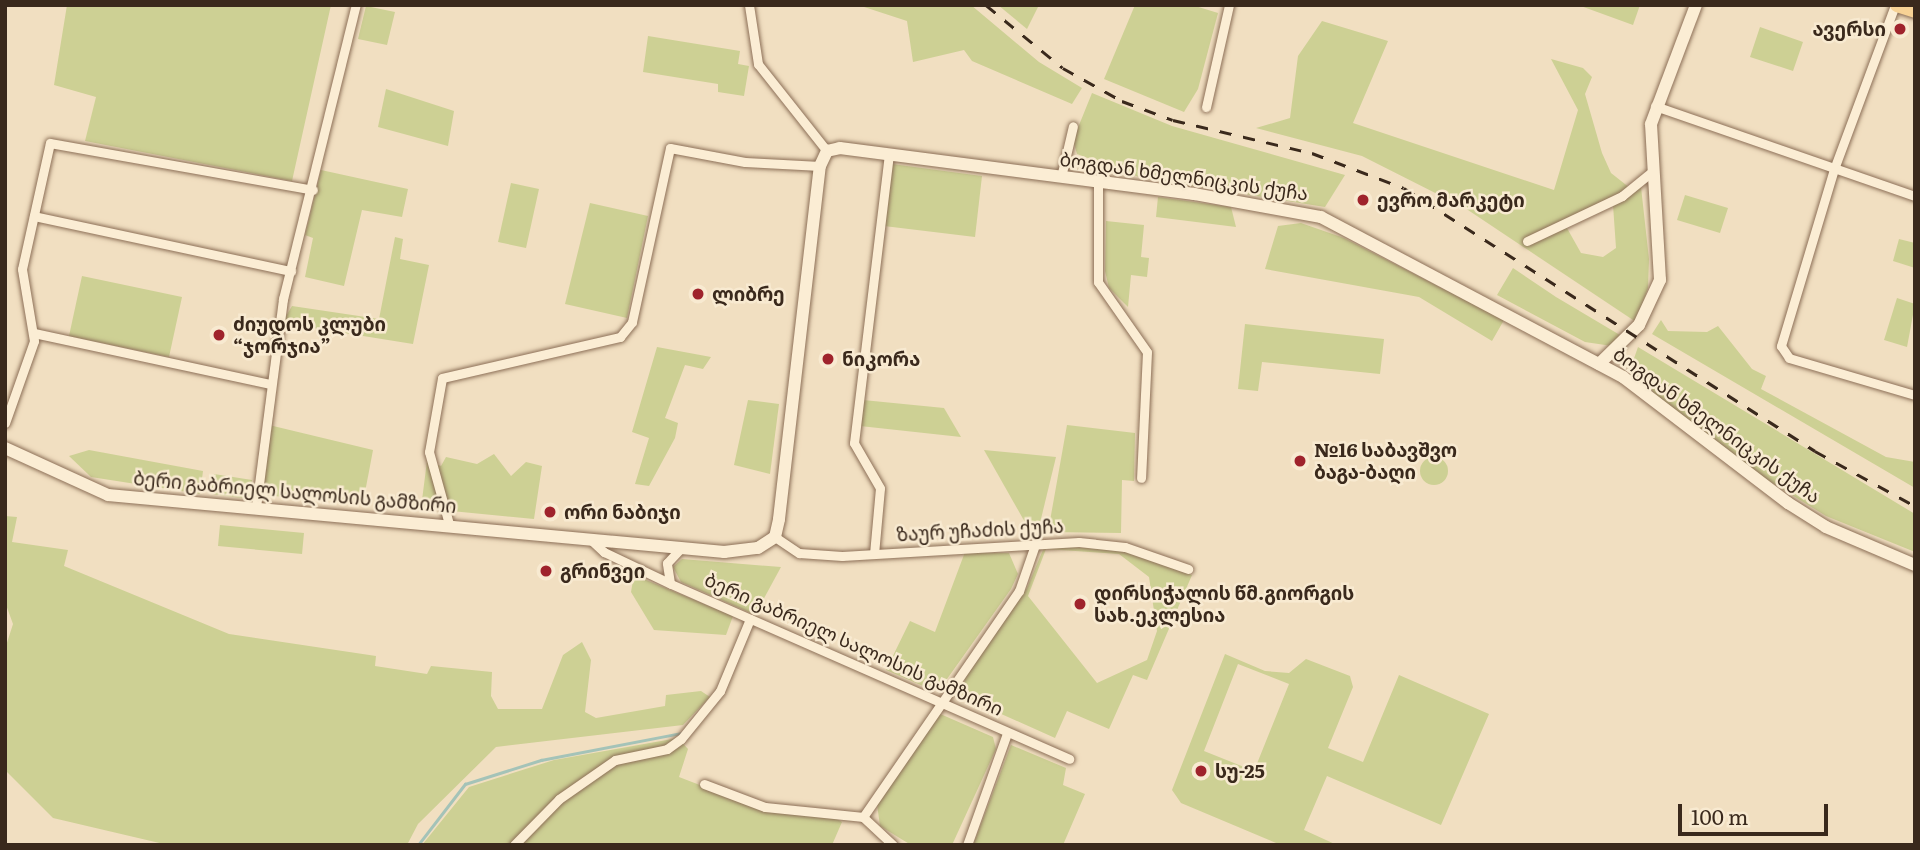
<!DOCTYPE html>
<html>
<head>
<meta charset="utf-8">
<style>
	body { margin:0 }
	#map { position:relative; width:1920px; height:850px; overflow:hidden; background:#f1dfc1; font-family:Literata,"Noto Sans Georgian",serif }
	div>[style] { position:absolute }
	.green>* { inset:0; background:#cdd094 }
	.round { border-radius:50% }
	.stream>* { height:2.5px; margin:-1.25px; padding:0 1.25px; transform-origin:1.25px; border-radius:1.25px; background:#a4c3b8 }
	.roads { filter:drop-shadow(0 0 2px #8c6f57) drop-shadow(0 0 2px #8c6f57) }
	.street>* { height:9px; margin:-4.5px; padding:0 4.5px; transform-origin:4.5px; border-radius:4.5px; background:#fbedd4 }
	.secondary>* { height:12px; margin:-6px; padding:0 6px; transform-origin:6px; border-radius:6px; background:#fbedd4 }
	.primary>* { height:14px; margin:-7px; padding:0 7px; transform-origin:7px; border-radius:7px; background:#f7d295 }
	.rail>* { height:2.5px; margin-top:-1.25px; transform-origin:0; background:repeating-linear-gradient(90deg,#3a291c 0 12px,transparent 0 24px) }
	.dots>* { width:19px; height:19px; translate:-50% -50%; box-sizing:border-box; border:4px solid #f8ead1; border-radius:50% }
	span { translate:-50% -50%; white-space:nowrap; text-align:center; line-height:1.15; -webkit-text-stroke:5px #f8ead1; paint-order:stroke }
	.poi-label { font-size:19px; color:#3a291c; font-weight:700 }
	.right { translate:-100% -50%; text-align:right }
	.left { translate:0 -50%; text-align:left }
	.street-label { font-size:19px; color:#3a291c }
	.frame { position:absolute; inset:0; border:7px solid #3a291c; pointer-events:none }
	.scale { position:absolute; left:1678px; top:804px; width:150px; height:32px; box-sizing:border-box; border:4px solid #3a291c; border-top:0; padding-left:9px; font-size:21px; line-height:24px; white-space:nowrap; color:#3a291c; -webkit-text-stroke:5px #f8ead1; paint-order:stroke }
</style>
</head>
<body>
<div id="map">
	<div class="green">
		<i style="clip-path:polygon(67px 5px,331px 5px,292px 181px,85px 141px,96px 97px,54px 85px)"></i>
		<i style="clip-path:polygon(858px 5px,971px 5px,1039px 62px,1082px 88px,1072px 104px,972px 61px,964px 50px,913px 62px,907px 21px)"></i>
		<i style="clip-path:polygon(998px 5px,1039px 5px,1027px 29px)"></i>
		<i style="clip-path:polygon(1135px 5px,1192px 5px,1218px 13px,1198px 89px,1184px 112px,1104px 79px)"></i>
		<i style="clip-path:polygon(1578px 5px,1640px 5px,1633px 25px)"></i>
		<i style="clip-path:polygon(366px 6px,395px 12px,387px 45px,358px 39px)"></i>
		<i style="clip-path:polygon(1322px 21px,1388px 41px,1353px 123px,1554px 190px,1578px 110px,1551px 59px,1583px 68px,1592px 77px,1585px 94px,1602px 153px,1611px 173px,1630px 188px,1563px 221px,1581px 253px,1603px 257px,1616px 248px,1613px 205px,1641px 187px,1649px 259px,1648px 288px,1636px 322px,1465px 208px,1362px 156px,1256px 128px,1290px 118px,1298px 56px)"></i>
		<i style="clip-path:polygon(1760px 27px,1803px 42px,1793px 71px,1750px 57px)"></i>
		<i style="clip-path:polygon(648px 36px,740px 51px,738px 64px,749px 66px,744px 96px,718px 92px,718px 84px,643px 72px)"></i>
		<i style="clip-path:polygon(386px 89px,454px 111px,448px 146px,378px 127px)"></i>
		<i style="clip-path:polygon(1092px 93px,1172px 126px,1345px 175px,1325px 207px,1139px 177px,1077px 154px,1073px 140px)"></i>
		<i style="clip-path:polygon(892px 164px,982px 176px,975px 237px,884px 226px)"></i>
		<i style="clip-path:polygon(321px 170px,408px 189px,402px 217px,362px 210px,344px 286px,305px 277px,313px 238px,305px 235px)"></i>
		<i style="clip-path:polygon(511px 183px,539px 189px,526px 248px,498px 242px)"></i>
		<i style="clip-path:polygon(1685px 195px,1728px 208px,1720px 233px,1677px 220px)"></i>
		<i style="clip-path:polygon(1158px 197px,1231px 207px,1236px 227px,1156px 217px)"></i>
		<i style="clip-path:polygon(590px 203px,648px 216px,627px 318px,565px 304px)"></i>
		<i style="clip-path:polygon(1106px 221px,1144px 225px,1141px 257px,1149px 258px,1147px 277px,1131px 275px,1128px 307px,1109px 288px,1105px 271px)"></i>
		<i style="clip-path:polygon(1301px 223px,1344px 238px,1504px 320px,1492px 341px,1419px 297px,1265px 269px,1278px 226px)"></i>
		<i style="clip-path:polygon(395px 237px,403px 239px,400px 259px,429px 265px,413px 344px,282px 323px,292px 306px,379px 319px)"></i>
		<i style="clip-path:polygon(1899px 239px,1915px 243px,1915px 268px,1893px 261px)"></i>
		<i style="clip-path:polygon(1513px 268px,1556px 297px,1625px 338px,1612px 346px,1585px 342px,1497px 295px)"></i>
		<i style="clip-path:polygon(82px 276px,182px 297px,169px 357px,69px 336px)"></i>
		<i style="clip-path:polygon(1897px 298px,1915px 304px,1907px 347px,1884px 340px)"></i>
		<i style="clip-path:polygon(1661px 320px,1668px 331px,1707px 332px,1718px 326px,1752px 369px,1766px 376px,1761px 389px,1886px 457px,1915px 462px,1915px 488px,1652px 334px)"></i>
		<i style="clip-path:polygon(1245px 324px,1384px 339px,1380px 374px,1262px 362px,1258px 391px,1238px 389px)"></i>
		<i style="clip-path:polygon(657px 347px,711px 357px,703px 369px,685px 365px,665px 418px,678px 423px,675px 438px,649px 486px,635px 484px,649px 438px,632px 432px)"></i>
		<i style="clip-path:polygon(1638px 347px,1915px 514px,1915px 552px,1826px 516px,1748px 468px,1653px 395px,1651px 382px,1631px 367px)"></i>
		<i style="clip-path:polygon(748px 400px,779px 404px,770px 474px,734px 465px)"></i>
		<i style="clip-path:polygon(863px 400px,944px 408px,961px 437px,860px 426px)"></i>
		<i style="clip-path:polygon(269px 425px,373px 450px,363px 503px,261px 495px)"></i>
		<i style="clip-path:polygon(1067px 425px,1135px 433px,1134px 481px,1122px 480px,1121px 533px,1048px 532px)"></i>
		<i style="clip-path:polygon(89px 450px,203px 471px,200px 494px,91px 477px,69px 456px)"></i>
		<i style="clip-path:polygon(984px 450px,1056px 457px,1040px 523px,1026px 524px)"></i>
		<i style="clip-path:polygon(494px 454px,511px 476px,526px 462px,542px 466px,534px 519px,421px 508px,427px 461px,441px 466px,446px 457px,477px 464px)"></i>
		<i class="round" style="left:1420px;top:457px;width:28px;height:28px"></i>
		<i style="clip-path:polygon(214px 474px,252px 480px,250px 499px,211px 494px)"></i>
		<i style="clip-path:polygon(5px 516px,17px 517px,12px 542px,68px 550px,64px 566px,229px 634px,376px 656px,375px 666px,427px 674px,431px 666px,492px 672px,491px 696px,498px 709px,542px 709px,563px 655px,582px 642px,591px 660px,585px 712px,596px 718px,665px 706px,666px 695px,701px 691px,710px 697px,683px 725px,496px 747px,418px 824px,407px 845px,168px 845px,53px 818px,5px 770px,5px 649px,13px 624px,5px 602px)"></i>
		<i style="clip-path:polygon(220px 525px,304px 533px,302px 554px,218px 546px)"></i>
		<i style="clip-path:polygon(evenodd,1045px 545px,1126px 551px,1192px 575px,1147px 680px,1133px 675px,1109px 729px,1067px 711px,1055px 738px,961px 696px,967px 671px,1027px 588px,1045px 545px,1046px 549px,1119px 554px,1149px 577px,1157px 631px,1147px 660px,1097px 683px,1028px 596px,1046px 549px)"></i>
		<i style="clip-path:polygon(965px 552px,1009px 553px,1018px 574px,1011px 589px,942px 686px,930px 689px,886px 670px,910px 621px,935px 632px)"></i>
		<i style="clip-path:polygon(682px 559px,781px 567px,755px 615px,681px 582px,673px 567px)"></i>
		<i style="clip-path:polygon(634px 575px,733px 616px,726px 635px,654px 630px,631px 592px)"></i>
		<i style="clip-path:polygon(evenodd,1225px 654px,1265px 671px,1289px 673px,1306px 659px,1350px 676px,1353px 687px,1328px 748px,1363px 762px,1399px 675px,1489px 714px,1441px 825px,1327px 776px,1304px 830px,1337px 845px,1281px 845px,1181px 803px,1172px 790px,1225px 654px,1238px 664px,1289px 684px,1254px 771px,1204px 751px,1238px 664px)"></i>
		<i style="clip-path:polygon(938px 713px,993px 737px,996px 749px,952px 845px,911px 845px,880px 826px,877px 804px)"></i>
		<i style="clip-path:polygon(678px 738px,688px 749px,679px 777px,770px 812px,834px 817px,842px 822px,832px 845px,422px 845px,469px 787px,554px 760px)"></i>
		<i style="clip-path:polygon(1011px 745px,1066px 768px,1063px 785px,1085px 794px,1063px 845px,973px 845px)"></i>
	</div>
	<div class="stream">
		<i style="left:418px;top:845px;width:77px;rotate:-52.4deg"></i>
		<i style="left:465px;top:784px;width:80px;rotate:-17.5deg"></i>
		<i style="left:541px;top:760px;width:143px;rotate:-10.9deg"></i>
	</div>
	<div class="roads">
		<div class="street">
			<i style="left:749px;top:5px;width:60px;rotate:81.3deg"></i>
			<i style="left:758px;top:64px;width:111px;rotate:51.6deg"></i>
			<i style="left:1895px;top:5px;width:175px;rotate:110.4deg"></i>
			<i style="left:1834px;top:169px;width:185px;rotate:106.7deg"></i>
			<i style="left:1781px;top:346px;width:14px;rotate:56deg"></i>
			<i style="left:1789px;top:358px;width:131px;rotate:16.4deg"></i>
			<i style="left:1655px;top:106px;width:275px;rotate:19.1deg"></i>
			<i style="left:1206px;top:107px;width:105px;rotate:-77.3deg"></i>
			<i style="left:1061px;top:177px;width:52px;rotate:-76.8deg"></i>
			<i style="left:1098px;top:182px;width:100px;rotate:90deg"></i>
			<i style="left:1098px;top:282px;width:85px;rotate:55deg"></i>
			<i style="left:1147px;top:352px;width:126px;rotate:92.7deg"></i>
			<i style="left:34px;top:216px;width:263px;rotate:12.1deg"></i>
			<i style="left:1527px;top:241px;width:105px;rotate:-25.3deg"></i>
			<i style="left:1622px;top:196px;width:38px;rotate:-39deg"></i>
			<i style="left:34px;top:333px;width:241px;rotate:12.2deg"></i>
			<i style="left:5px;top:423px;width:87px;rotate:-70.5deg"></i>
			<i style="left:34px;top:341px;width:73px;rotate:-99.5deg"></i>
			<i style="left:22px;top:269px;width:129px;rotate:-77.5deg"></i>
			<i style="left:50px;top:143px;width:267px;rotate:10.1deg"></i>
			<i style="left:256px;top:507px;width:210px;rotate:-82.6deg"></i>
			<i style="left:283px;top:299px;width:303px;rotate:-76.1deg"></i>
			<i style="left:449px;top:524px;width:75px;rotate:-105.5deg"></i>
			<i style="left:429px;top:452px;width:75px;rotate:-80deg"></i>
			<i style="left:442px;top:378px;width:183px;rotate:-13deg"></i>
			<i style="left:620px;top:337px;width:19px;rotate:-51deg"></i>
			<i style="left:632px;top:322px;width:178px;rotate:-77.7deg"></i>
			<i style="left:670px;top:148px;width:76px;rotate:10.6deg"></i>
			<i style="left:745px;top:162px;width:75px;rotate:3.1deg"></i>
			<i style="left:775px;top:537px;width:29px;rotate:34deg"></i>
			<i style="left:799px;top:553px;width:43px;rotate:4deg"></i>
			<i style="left:842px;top:556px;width:237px;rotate:-3.4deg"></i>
			<i style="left:1079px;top:542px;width:46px;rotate:6.2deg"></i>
			<i style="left:1125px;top:547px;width:67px;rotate:19.2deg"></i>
			<i style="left:591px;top:540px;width:18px;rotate:43deg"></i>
			<i style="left:604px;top:552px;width:74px;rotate:25.5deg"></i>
			<i style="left:671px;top:584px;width:435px;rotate:23.7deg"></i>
			<i style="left:874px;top:554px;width:66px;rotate:-84.8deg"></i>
			<i style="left:880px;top:488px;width:52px;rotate:-120deg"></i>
			<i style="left:854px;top:443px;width:291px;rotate:-83.1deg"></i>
			<i style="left:670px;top:583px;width:20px;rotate:-99deg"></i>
			<i style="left:667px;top:563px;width:21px;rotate:-47deg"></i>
			<i style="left:704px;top:784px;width:65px;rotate:20.7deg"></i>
			<i style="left:765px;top:807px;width:99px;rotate:5.8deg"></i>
			<i style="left:863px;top:817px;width:275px;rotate:-55.4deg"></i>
			<i style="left:1019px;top:591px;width:52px;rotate:-70.9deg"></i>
			<i style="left:863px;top:817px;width:41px;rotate:43deg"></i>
			<i style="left:514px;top:845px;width:64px;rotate:-45.6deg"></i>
			<i style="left:559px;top:799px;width:68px;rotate:-34.9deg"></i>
			<i style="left:615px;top:760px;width:53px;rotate:-11.9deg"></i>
			<i style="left:667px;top:749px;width:17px;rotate:-36deg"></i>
			<i style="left:681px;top:739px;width:62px;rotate:-50.9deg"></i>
			<i style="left:720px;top:691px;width:78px;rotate:-67.4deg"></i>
			<i style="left:967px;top:845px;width:119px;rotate:-70.3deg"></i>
		</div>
		<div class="secondary">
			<i style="left:1599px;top:364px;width:56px;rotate:-44.3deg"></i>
			<i style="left:1639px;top:325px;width:50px;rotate:-65deg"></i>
			<i style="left:1660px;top:280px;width:156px;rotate:-93.3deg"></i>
			<i style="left:1651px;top:124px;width:127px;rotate:-69.3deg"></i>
			<i style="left:5px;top:448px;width:113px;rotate:24.5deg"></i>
			<i style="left:108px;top:495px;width:619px;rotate:5.29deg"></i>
			<i style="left:724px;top:552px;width:34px;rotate:-7deg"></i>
			<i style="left:758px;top:548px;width:20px;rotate:-33deg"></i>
			<i style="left:775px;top:537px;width:18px;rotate:-77deg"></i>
			<i style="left:779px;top:519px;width:355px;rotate:-83.4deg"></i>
			<i style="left:820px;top:166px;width:17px;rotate:-65deg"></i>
			<i style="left:827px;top:151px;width:13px;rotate:-13deg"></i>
			<i style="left:840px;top:148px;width:357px;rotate:7.4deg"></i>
			<i style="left:1194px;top:194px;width:129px;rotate:10.3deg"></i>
			<i style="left:1321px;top:217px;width:342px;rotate:27.9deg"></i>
			<i style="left:1623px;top:377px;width:208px;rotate:37.4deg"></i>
			<i style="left:1788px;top:503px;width:45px;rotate:32.3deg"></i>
			<i style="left:1826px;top:527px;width:97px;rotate:23.1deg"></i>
		</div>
		<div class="primary">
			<i style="left:1897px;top:5px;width:19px;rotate:18deg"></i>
		</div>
	</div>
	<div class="rail">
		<i style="left:986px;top:5px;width:99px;rotate:39.3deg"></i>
		<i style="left:1063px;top:68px;width:68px;rotate:29.2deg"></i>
		<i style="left:1122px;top:101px;width:54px;rotate:20.4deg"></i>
		<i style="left:1173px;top:120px;width:143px;rotate:13.4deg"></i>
		<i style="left:1312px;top:153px;width:98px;rotate:20.8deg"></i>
		<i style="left:1404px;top:188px;width:488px;rotate:32.6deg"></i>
		<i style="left:1815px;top:451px;width:114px;rotate:28.8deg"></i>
	</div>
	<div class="dots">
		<i style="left:1900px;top:29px;background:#9f232c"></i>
		<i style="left:1363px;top:200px;background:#9f232c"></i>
		<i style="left:698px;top:294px;background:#9f232c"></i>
		<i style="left:219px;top:335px;background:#9f232c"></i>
		<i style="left:828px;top:359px;background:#9f232c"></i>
		<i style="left:1300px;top:461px;background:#9f232c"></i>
		<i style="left:550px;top:512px;background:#9f232c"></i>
		<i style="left:546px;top:571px;background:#9f232c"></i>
		<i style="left:1080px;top:604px;background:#9f232c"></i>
		<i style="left:1201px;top:771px;background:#9f232c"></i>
	</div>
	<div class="poi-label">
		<span class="right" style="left:1886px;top:29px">ავერსი</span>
		<span class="left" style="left:1377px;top:200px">ევრო მარკეტი</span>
		<span class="left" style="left:712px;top:294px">ლიბრე</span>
		<span class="left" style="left:233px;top:335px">ძიუდოს კლუბი<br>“ჯორჯია”</span>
		<span class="left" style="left:842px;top:359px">ნიკორა</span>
		<span class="left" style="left:1314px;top:461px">№16 საბავშვო<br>ბაგა-ბაღი</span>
		<span class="left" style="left:564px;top:512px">ორი ნაბიჯი</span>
		<span class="left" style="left:560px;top:571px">გრინვეი</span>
		<span class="left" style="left:1094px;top:604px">დირსიჭალის წმ.გიორგის<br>სახ.ეკლესია</span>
		<span class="left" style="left:1215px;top:771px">სუ-25</span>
	</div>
	<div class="street-label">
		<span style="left:1184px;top:176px;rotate:8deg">ბოგდან ხმელნიცკის ქუჩა</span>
		<span style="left:1717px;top:425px;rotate:36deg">ბოგდან ხმელნიცკის ქუჩა</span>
		<span style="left:295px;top:492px;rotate:5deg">ბერი გაბრიელ სალოსის გამზირი</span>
		<span style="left:980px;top:530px;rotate:-3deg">ზაურ უჩაძის ქუჩა</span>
		<span style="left:854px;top:644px;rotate:24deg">ბერი გაბრიელ სალოსის გამზირი</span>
	</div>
	<div class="frame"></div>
	<div class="scale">100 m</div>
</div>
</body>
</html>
